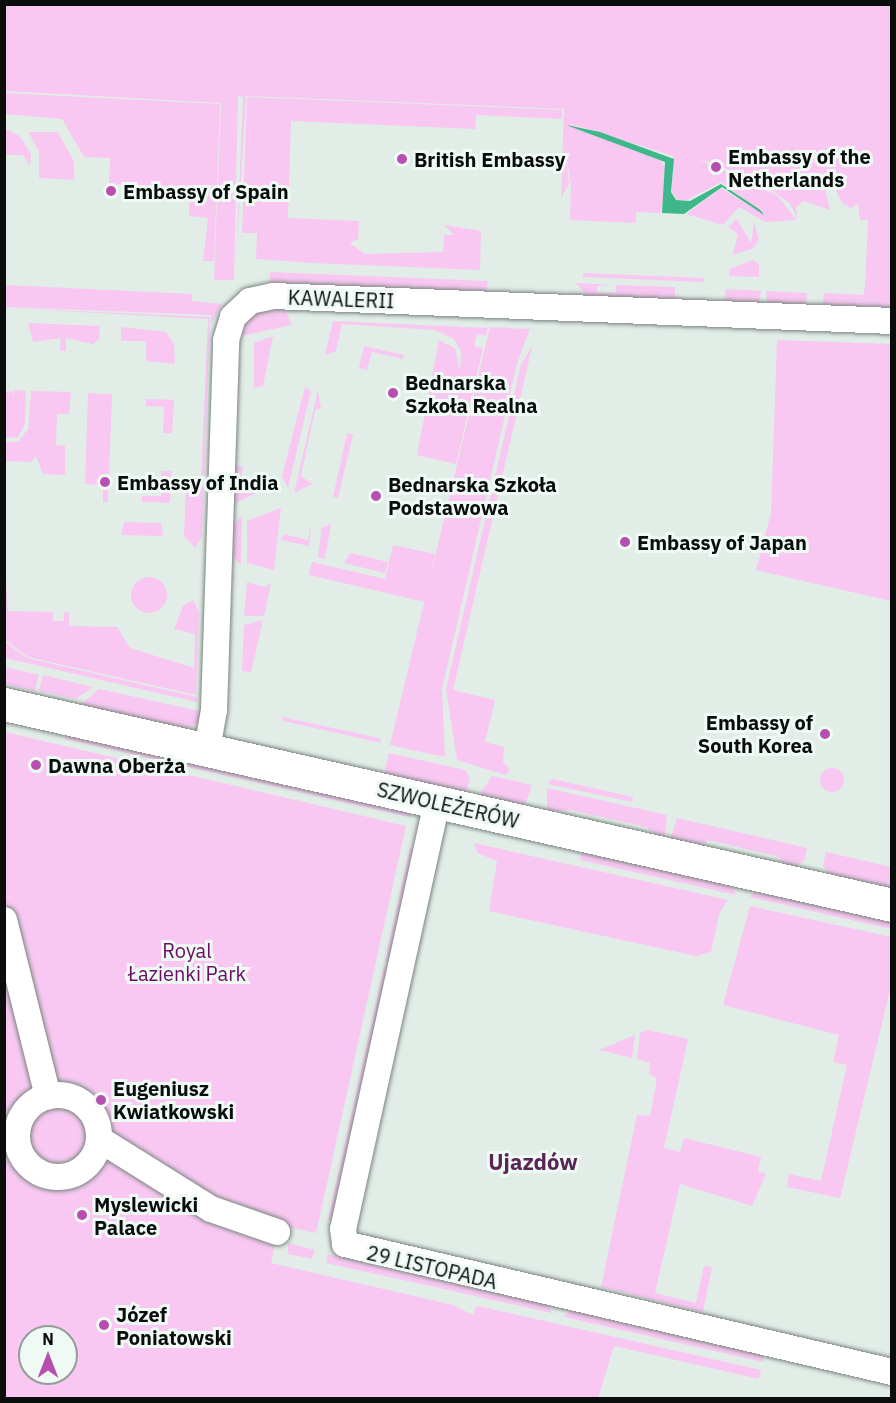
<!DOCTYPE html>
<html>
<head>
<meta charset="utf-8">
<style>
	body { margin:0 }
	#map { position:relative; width:896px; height:1403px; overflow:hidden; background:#e2ede7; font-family:"IBM Plex Sans",sans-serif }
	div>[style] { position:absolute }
	.green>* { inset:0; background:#f8c8f2 }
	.round { border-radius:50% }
	.water>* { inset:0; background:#3eb88a }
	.roads { filter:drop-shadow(0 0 2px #7c8580) drop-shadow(0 0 2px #7c8580) }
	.street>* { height:26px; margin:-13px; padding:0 13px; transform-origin:13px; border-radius:13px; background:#fff }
	.street>.ring { margin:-13px; padding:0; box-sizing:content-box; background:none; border:26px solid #fff; border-radius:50% }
	.secondary>* { height:33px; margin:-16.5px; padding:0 16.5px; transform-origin:16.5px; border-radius:16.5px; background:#fff }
	.dots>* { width:16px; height:16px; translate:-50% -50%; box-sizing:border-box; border:3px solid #f0faf5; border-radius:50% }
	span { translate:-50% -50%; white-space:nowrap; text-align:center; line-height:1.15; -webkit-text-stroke:6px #f0faf5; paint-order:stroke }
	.poi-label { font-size:20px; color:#0a0d0c; font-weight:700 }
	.left { translate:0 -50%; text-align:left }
	.right { translate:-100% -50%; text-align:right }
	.street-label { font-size:20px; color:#0a0d0c }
	.park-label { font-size:20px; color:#6a0b65 }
	.quarter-label { font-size:22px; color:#592554; font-weight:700 }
	.frame { position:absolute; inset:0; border:6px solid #0a0d0c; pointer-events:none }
	.north { position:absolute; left:18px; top:1325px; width:60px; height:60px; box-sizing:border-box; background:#f0faf5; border:2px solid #949b98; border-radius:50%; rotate:0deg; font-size:16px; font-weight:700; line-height:24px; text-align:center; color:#0a0d0c }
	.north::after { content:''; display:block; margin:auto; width:21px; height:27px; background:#b84eaf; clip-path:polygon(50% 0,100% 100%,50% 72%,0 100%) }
</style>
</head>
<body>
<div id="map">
	<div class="green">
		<i style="clip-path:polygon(4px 5px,891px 5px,891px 311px,822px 309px,824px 293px,863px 295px,865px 288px,868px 220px,860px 220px,858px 203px,851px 208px,842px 203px,829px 177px,823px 180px,830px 210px,804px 201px,796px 207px,797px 220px,794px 211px,789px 203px,773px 191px,720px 166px,696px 158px,778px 196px,796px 220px,766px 222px,739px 207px,723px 225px,686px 214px,721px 188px,765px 215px,721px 182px,687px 200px,677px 200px,672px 192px,673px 156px,566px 122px,660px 159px,667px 171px,661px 213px,636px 212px,636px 223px,570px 220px,571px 186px,566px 154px,569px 184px,561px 198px,564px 109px,246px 96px,236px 261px,243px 97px,238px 96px,234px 280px,214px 280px,221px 103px,5px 91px)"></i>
		<i style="clip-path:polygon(4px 93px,220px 104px,214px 261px,203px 261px,208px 218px,189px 216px,190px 190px,109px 184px,110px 158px,84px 157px,62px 119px,5px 114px)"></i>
		<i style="clip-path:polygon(247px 97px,562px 110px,562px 119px,476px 115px,475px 129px,291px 121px,288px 218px,359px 221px,358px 239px,350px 243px,365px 254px,443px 252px,444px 235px,454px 235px,444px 225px,481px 231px,480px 270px,313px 263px,256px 259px,257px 233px,242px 233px)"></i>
		<i style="clip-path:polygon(5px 129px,20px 136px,31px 154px,30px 166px,23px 155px,5px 155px)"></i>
		<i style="clip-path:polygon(28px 132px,58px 132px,74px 162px,74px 180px,39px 178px,39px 152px)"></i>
		<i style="clip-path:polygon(737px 219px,751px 243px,754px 222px,759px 239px,754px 248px,733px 255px,738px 234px,728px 227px)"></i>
		<i style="clip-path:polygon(752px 260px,759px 264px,759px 277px,729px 276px,730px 269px)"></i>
		<i style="clip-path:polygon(270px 272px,488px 281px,486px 296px,269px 287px)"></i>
		<i style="clip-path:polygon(583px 273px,704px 278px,704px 282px,583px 277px)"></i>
		<i style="clip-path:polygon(576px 283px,613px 285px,597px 286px,597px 293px,616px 292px,616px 285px,675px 287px,675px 303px,588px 298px)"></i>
		<i style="clip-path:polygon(5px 285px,192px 294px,192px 301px,222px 304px,211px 325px,211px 315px,5px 307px)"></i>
		<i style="clip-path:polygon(726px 289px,761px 291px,759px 306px,724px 302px)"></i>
		<i style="clip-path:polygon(766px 291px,807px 293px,806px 303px,767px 307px)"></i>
		<i style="clip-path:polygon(5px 308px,210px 317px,202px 537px,195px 548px,184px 536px,186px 484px,201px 481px,208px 319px)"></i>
		<i style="clip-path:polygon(275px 308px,285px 311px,292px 325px,237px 337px,254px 313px)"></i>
		<i style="clip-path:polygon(333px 321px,488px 328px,486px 335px,477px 334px,474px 346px,483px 348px,456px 464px,417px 455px,439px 340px,455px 348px,460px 372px,461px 351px,454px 339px,435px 330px,342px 324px,336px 351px,325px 355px)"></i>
		<i style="clip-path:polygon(28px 323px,100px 326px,99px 339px,93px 344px,66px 338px,66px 351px,60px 351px,61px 338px,33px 342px)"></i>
		<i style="clip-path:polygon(121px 327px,166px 332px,174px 344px,175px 364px,146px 361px,146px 341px,121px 341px)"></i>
		<i style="clip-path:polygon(490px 327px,530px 329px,517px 363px,442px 689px,445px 757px,390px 745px)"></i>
		<i style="clip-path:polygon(273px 336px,263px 386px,254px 388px,254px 343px)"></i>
		<i style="clip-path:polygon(777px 340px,891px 344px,891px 601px,756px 570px,771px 513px)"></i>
		<i style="clip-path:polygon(364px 346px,404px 355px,403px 359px,372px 352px,367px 370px,359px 368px)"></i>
		<i style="clip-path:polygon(532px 347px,453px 690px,495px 700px,485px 742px,504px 747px,503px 762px,510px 769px,506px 775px,457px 760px,446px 689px,521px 364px)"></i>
		<i style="clip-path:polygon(305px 387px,311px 391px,288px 488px,282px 476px)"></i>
		<i style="clip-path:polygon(14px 390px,26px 391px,25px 424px,18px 437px,5px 438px,5px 392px,12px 391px,14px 396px)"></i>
		<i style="clip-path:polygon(318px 390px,321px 408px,315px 410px,301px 476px,312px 484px,294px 493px)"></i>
		<i style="clip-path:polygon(31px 391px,71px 392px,69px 414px,57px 414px,56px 445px,65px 446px,65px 475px,43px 474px,36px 456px,31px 462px,5px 461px,5px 442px,19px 441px,28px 429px)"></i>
		<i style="clip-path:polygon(88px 393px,112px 394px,108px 502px,103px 502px,103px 485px,85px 484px)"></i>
		<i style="clip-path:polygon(146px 399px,174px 400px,172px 433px,163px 433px,164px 407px,146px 406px)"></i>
		<i style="clip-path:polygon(347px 433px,353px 435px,338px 498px,333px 497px)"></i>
		<i style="clip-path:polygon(230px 466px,243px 466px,241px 479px,261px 475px,255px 494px,233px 504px)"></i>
		<i style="clip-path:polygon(161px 471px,171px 471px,170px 503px,142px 502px,142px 496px,161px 496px)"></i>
		<i style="clip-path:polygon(281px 508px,274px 570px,247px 563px,247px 521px)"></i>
		<i style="clip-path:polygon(242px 516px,241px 565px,231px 555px,232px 526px)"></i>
		<i style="clip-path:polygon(124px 522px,161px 523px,163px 536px,121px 535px)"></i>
		<i style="clip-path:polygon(312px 522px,309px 546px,281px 540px,284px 534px,308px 540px)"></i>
		<i style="clip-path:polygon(331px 524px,325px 559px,318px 557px,322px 527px)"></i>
		<i style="clip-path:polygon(393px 545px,435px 554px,425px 602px,309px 575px,312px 562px,385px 579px)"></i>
		<i style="clip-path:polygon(350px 553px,388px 562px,385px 573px,344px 563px)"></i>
		<i class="round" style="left:131px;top:577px;width:36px;height:36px"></i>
		<i style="clip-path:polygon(6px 578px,8px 611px,53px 612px,53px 621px,64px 621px,64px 612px,69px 613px,69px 626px,117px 627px,130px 648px,194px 668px,195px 634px,174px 629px,183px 606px,193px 600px,199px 612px,196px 695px,28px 657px,5px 640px)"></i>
		<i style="clip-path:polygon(247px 582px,265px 587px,271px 583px,264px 616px,244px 616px)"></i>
		<i style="clip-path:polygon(263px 620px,251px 672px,242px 671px,244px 625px)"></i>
		<i style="clip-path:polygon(5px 642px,27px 658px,197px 697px,197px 702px,5px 658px)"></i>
		<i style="clip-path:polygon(5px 667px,39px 675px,35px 691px,5px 684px)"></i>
		<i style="clip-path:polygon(43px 675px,93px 687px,76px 699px,39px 691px)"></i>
		<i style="clip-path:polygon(99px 689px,204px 712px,197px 724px,185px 729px,79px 706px)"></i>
		<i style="clip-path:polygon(282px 717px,379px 738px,382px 743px,283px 721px)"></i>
		<i style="clip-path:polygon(evenodd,5px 732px,406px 826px,316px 1233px,278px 1225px,271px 1263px,453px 1305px,473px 1315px,476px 1306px,487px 1308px,761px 1370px,759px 1379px,614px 1346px,598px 1398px,5px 1398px,5px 732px,30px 1337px,66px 1337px,66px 1373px,30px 1373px,30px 1337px)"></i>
		<i style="clip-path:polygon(67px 734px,410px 811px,409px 817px,65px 739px)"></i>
		<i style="clip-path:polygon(389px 753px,465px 770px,470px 778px,466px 794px,384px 774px)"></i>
		<i class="round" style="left:820px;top:768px;width:24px;height:24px"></i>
		<i style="clip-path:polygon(492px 776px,532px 785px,525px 805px,478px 797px)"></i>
		<i style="clip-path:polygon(552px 779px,633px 797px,632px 802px,548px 784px)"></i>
		<i style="clip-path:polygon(547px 788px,667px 815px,664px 840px,646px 827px,571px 810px,547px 812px)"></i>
		<i style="clip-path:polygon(677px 818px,807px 848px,805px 859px,795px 868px,782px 864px,780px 857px,708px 840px,703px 847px,670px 839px)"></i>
		<i style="clip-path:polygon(474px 843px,728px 900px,719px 914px,711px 952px,696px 956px,489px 911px,497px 861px,477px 853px)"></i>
		<i style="clip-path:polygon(410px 848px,415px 849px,391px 963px,385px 962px)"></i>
		<i style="clip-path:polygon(582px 850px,732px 885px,736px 895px,580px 860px)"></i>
		<i style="clip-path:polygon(826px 852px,891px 867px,891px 889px,830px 875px,823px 865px)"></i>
		<i style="clip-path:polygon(755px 891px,891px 920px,891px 929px,750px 897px)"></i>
		<i style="clip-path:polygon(750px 906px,891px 937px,891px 986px,840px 1198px,787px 1187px,789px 1174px,821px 1181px,847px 1065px,833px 1062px,839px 1035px,723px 1005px)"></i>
		<i style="clip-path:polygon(384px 967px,390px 968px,334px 1221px,328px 1220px)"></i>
		<i style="clip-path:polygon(648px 1030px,688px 1039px,664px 1148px,680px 1152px,684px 1138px,761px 1157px,758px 1172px,766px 1174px,752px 1206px,680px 1184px,655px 1293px,696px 1303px,704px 1266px,712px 1267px,703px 1312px,601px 1287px,637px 1115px,650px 1116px,657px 1078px,649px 1074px,650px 1063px,637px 1059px,640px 1033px)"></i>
		<i style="clip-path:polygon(635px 1035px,632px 1058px,599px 1050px)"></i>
		<i style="clip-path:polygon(288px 1243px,315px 1250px,312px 1259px,288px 1254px)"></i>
		<i style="clip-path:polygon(328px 1254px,549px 1305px,552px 1313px,326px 1263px)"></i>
		<i style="clip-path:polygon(570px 1310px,763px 1352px,763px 1362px,564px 1317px)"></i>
	</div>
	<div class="water">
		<i style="clip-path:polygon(566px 125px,600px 132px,674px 159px,671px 192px,676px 200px,690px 201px,721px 184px,759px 209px,762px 212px,764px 215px,722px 187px,684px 214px,662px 213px,665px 162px)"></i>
	</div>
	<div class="roads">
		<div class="street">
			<i style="left:207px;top:750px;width:41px;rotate:-80.1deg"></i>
			<i style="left:214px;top:710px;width:370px;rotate:-88.1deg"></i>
			<i style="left:226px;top:340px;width:24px;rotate:-73deg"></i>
			<i style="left:233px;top:317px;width:23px;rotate:-43deg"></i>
			<i style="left:250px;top:301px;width:24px;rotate:-12deg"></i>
			<i style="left:273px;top:296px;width:620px;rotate:2.31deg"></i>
			<i style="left:437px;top:802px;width:437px;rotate:102.4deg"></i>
			<i style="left:343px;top:1229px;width:15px;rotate:82deg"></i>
			<i style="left:345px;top:1244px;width:562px;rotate:13.17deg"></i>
			<i style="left:4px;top:920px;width:182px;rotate:76deg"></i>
			<i class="ring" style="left:17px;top:1095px;width:56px;height:56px"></i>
			<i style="left:99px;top:1139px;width:132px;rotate:32deg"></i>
			<i style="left:211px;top:1209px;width:70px;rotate:19.2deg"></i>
		</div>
		<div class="secondary">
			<i style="left:4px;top:704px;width:910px;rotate:12.75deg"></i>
		</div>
	</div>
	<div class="dots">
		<i style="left:402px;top:159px;background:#b84eaf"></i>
		<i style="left:716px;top:167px;background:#b84eaf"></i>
		<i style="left:111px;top:191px;background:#b84eaf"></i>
		<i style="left:393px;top:393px;background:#b84eaf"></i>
		<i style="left:105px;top:482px;background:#b84eaf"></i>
		<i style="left:376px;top:496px;background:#b84eaf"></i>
		<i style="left:625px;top:542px;background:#b84eaf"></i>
		<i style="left:825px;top:734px;background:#b84eaf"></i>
		<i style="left:36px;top:765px;background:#b84eaf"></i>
		<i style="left:101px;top:1100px;background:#b84eaf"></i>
		<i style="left:82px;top:1215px;background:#b84eaf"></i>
		<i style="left:104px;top:1325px;background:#b84eaf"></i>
	</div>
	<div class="poi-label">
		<span class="left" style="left:728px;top:168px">Embassy of the<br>Netherlands</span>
		<span class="left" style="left:414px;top:159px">British Embassy</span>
		<span class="left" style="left:123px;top:191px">Embassy of Spain</span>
		<span class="left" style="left:405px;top:394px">Bednarska<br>Szkoła Realna</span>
		<span class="left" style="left:117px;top:482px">Embassy of India</span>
		<span class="left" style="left:388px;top:496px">Bednarska Szkoła<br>Podstawowa</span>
		<span class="left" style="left:637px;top:542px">Embassy of Japan</span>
		<span class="right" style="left:813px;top:734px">Embassy of<br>South Korea</span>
		<span class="left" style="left:48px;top:765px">Dawna Oberża</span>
		<span class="left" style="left:113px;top:1100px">Eugeniusz<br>Kwiatkowski</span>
		<span class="left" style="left:94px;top:1216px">Myslewicki<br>Palace</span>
		<span class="left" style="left:116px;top:1326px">Józef<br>Poniatowski</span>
	</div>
	<div class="street-label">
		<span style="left:341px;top:299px;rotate:2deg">KAWALERII</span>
		<span style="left:448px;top:805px;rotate:13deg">SZWOLEŻERÓW</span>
		<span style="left:432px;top:1267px;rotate:13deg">29 LISTOPADA</span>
	</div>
	<div class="park-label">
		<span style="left:187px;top:962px">Royal<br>Łazienki Park</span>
	</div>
	<div class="quarter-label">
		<span style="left:533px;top:1162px">Ujazdów</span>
	</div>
	<div class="frame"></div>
	<div class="north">N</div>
</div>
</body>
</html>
